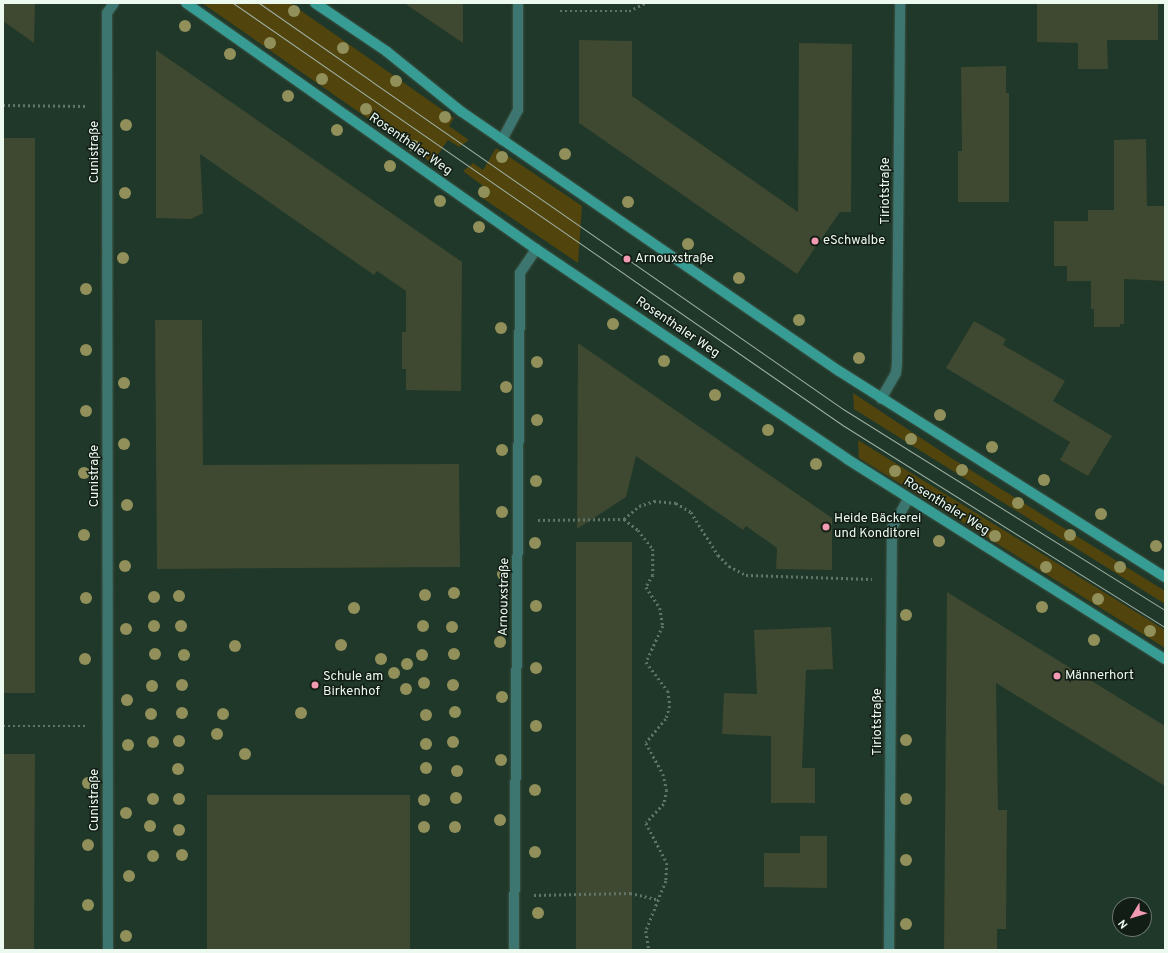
<!DOCTYPE html>
<html>
<head>
<meta charset="utf-8">
<style>
	body { margin:0 }
	#map { position:relative; width:1168px; height:953px; overflow:hidden; background:#203829; font-family:Overpass,sans-serif }
	div>[style] { position:absolute }
	.green>* { inset:0; background:#51440d }
	.building>* { inset:0; background:#3f4830 }
	.path>* { height:2.5px; margin-top:-1.25px; transform-origin:0; background:repeating-linear-gradient(90deg,#607568 0 2px,transparent 0 5px) }
	.roads { filter:drop-shadow(0 0 1px #3c5345) drop-shadow(0 0 1px #3c5345) }
	.street>* { height:10px; margin:-5px; padding:0 5px; transform-origin:5px; border-radius:5px; background:#3d7671 }
	.secondary>* { height:10px; margin:-5px; padding:0 5px; transform-origin:5px; border-radius:5px; background:#379c94 }
	.tram>* { height:1px; margin:-0.5px; padding:0 0.5px; transform-origin:0.5px; border-radius:0.5px; background:#9eb0a4 }
	.trees>* { width:12px; height:12px; margin:-6px; border-radius:50%; background:#918f5a }
	.dots>* { width:11px; height:11px; translate:-50% -50%; box-sizing:border-box; border:2px solid #121d16; border-radius:50% }
	span { translate:-50% -50%; white-space:nowrap; text-align:center; line-height:1.15; -webkit-text-stroke:3px #121d16; paint-order:stroke }
	.street-label { font-size:13px; color:#ebf9ef }
	.poi-label { font-size:13px; color:#ebf9ef }
	.left { translate:0 -50%; text-align:left }
	.frame { position:absolute; inset:0; border:4px solid #ebf9ef; pointer-events:none }
	.north { position:absolute; left:1112px; top:897px; width:40px; height:40px; box-sizing:border-box; background:#121d16; border:1px solid #69756d; border-radius:50%; rotate:232deg; font-size:11px; font-weight:700; line-height:16px; text-align:center; color:#ebf9ef }
	.north::after { content:''; display:block; margin:auto; width:14px; height:18px; background:#f19ab2; clip-path:polygon(50% 0,100% 100%,50% 72%,0 100%) }
</style>
</head>
<body>
<div id="map">
	<div class="green">
		<i style="clip-path:polygon(202px 3px,290px 3px,454px 118px,449px 126px,469px 140px,459px 147px,448px 140px,432px 163px)"></i>
		<i style="clip-path:polygon(496px 148px,582px 206px,578px 263px,478px 195px,483px 186px,463px 171px,473px 163px,483px 170px)"></i>
		<i style="clip-path:polygon(853px 393px,948px 456px,1165px 591px,1165px 604px,854px 409px)"></i>
		<i style="clip-path:polygon(858px 440px,1165px 630px,1165px 648px,859px 458px)"></i>
	</div>
	<div class="building">
		<i style="clip-path:polygon(3px 3px,35px 3px,34px 43px,3px 21px)"></i>
		<i style="clip-path:polygon(404px 3px,463px 3px,463px 43px)"></i>
		<i style="clip-path:polygon(1037px 3px,1158px 3px,1158px 40px,1107px 40px,1108px 69px,1078px 69px,1078px 43px,1037px 42px)"></i>
		<i style="clip-path:polygon(579px 40px,632px 41px,632px 96px,798px 212px,799px 43px,852px 44px,851px 212px,840px 212px,797px 274px,579px 123px)"></i>
		<i style="clip-path:polygon(156px 50px,462px 262px,461px 391px,406px 390px,406px 369px,402px 369px,402px 332px,406px 332px,406px 291px,377px 271px,374px 275px,200px 154px,203px 213px,191px 219px,156px 218px)"></i>
		<i style="clip-path:polygon(1006px 66px,1006px 93px,1009px 93px,1009px 202px,958px 202px,958px 151px,962px 151px,961px 67px)"></i>
		<i style="clip-path:polygon(3px 138px,35px 138px,35px 693px,3px 693px)"></i>
		<i style="clip-path:polygon(1146px 139px,1147px 206px,1165px 206px,1165px 281px,1124px 279px,1124px 324px,1120px 324px,1120px 327px,1094px 327px,1094px 309px,1091px 309px,1091px 281px,1067px 281px,1067px 266px,1054px 266px,1054px 221px,1088px 221px,1088px 210px,1114px 210px,1114px 140px)"></i>
		<i style="clip-path:polygon(155px 320px,202px 320px,203px 465px,459px 464px,460px 567px,157px 569px)"></i>
		<i style="clip-path:polygon(974px 321px,1006px 339px,1003px 345px,1065px 381px,1053px 401px,1112px 436px,1088px 476px,1060px 460px,1070px 442px,946px 368px)"></i>
		<i style="clip-path:polygon(578px 343px,832px 518px,832px 570px,776px 569px,777px 548px,746px 526px,743px 530px,636px 456px,626px 497px,577px 529px)"></i>
		<i style="clip-path:polygon(576px 542px,632px 542px,632px 950px,576px 950px)"></i>
		<i style="clip-path:polygon(947px 592px,1165px 726px,1165px 786px,996px 683px,998px 810px,1007px 810px,1006px 929px,997px 929px,997px 950px,944px 950px)"></i>
		<i style="clip-path:polygon(831px 627px,833px 669px,806px 670px,802px 768px,815px 768px,815px 803px,771px 803px,771px 736px,722px 734px,724px 693px,757px 694px,754px 630px)"></i>
		<i style="clip-path:polygon(3px 754px,35px 754px,34px 950px,3px 950px)"></i>
		<i style="clip-path:polygon(207px 795px,410px 795px,410px 950px,207px 950px)"></i>
		<i style="clip-path:polygon(800px 836px,827px 836px,827px 888px,764px 887px,764px 853px,800px 853px)"></i>
	</div>
	<div class="path">
		<i style="left:560px;top:11px;width:69px"></i>
		<i style="left:629px;top:11px;width:18px;rotate:-27deg"></i>
		<i style="left:3px;top:105px;width:84px;rotate:0.7deg"></i>
		<i style="left:624px;top:519px;width:18px;rotate:38deg"></i>
		<i style="left:638px;top:530px;width:24px;rotate:52deg"></i>
		<i style="left:653px;top:549px;width:26px;rotate:90deg"></i>
		<i style="left:653px;top:575px;width:14px;rotate:120deg"></i>
		<i style="left:646px;top:587px;width:25px;rotate:56deg"></i>
		<i style="left:660px;top:608px;width:18px;rotate:81deg"></i>
		<i style="left:663px;top:626px;width:40px;rotate:115deg"></i>
		<i style="left:646px;top:662px;width:36px;rotate:53deg"></i>
		<i style="left:668px;top:691px;width:15px;rotate:82deg"></i>
		<i style="left:670px;top:706px;width:14px;rotate:107deg"></i>
		<i style="left:666px;top:719px;width:31px;rotate:130deg"></i>
		<i style="left:646px;top:743px;width:35px;rotate:61deg"></i>
		<i style="left:663px;top:774px;width:16px;rotate:76deg"></i>
		<i style="left:667px;top:790px;width:14px;rotate:102deg"></i>
		<i style="left:664px;top:804px;width:26px;rotate:133deg"></i>
		<i style="left:646px;top:823px;width:45px;rotate:62.3deg"></i>
		<i style="left:667px;top:863px;width:18px;rotate:93deg"></i>
		<i style="left:666px;top:881px;width:54px;rotate:111.8deg"></i>
		<i style="left:646px;top:931px;width:19px;rotate:81deg"></i>
		<i style="left:538px;top:520px;width:86px;rotate:-0.7deg"></i>
		<i style="left:624px;top:519px;width:20px;rotate:-41deg"></i>
		<i style="left:639px;top:506px;width:16px;rotate:-18deg"></i>
		<i style="left:654px;top:501px;width:22px;rotate:5deg"></i>
		<i style="left:676px;top:503px;width:17px;rotate:31deg"></i>
		<i style="left:691px;top:512px;width:51px;rotate:57.9deg"></i>
		<i style="left:718px;top:555px;width:16px;rotate:45deg"></i>
		<i style="left:729px;top:566px;width:19px;rotate:28deg"></i>
		<i style="left:746px;top:575px;width:126px;rotate:1.8deg"></i>
		<i style="left:3px;top:726px;width:85px"></i>
		<i style="left:534px;top:895px;width:96px;rotate:-1.2deg"></i>
		<i style="left:630px;top:893px;width:28px;rotate:13deg"></i>
	</div>
	<div class="roads">
		<div class="street">
			<i style="left:502px;top:140px;width:34px;rotate:-62deg"></i>
			<i style="left:518px;top:110px;width:107px;rotate:-90deg"></i>
			<i style="left:881px;top:399px;width:30px;rotate:-60deg"></i>
			<i style="left:896px;top:373px;width:10px;rotate:-84deg"></i>
			<i style="left:897px;top:363px;width:360px;rotate:-89.5deg"></i>
			<i style="left:108px;top:950px;width:937px;rotate:-90.06deg"></i>
			<i style="left:107px;top:13px;width:12px;rotate:-55deg"></i>
			<i style="left:514px;top:950px;width:677px;rotate:-89.49deg"></i>
			<i style="left:520px;top:273px;width:29px;rotate:-56deg"></i>
			<i style="left:889px;top:950px;width:422px;rotate:-89.6deg"></i>
			<i style="left:892px;top:528px;width:33px;rotate:-61deg"></i>
		</div>
		<div class="secondary">
			<i style="left:186px;top:3px;width:428px;rotate:35.1deg"></i>
			<i style="left:536px;top:249px;width:375px;rotate:34deg"></i>
			<i style="left:847px;top:459px;width:376px;rotate:32.2deg"></i>
			<i style="left:315px;top:3px;width:86px;rotate:34.1deg"></i>
			<i style="left:386px;top:51px;width:97px;rotate:38.8deg"></i>
			<i style="left:462px;top:112px;width:457px;rotate:34.5deg"></i>
			<i style="left:839px;top:371px;width:386px;rotate:32.3deg"></i>
		</div>
	</div>
	<div class="tram">
		<i style="left:233px;top:3px;width:743px;rotate:34.7deg"></i>
		<i style="left:844px;top:426px;width:379px;rotate:32.1deg"></i>
		<i style="left:259px;top:3px;width:711px;rotate:34.81deg"></i>
		<i style="left:843px;top:409px;width:380px;rotate:32deg"></i>
	</div>
	<div class="trees">
		<i style="left:294px;top:11px"></i>
		<i style="left:185px;top:26px"></i>
		<i style="left:270px;top:43px"></i>
		<i style="left:343px;top:48px"></i>
		<i style="left:230px;top:54px"></i>
		<i style="left:322px;top:79px"></i>
		<i style="left:396px;top:81px"></i>
		<i style="left:288px;top:96px"></i>
		<i style="left:366px;top:109px"></i>
		<i style="left:445px;top:117px"></i>
		<i style="left:126px;top:125px"></i>
		<i style="left:337px;top:130px"></i>
		<i style="left:414px;top:146px"></i>
		<i style="left:565px;top:154px"></i>
		<i style="left:502px;top:157px"></i>
		<i style="left:390px;top:166px"></i>
		<i style="left:484px;top:192px"></i>
		<i style="left:125px;top:193px"></i>
		<i style="left:440px;top:201px"></i>
		<i style="left:628px;top:202px"></i>
		<i style="left:479px;top:227px"></i>
		<i style="left:688px;top:244px"></i>
		<i style="left:123px;top:258px"></i>
		<i style="left:739px;top:278px"></i>
		<i style="left:86px;top:289px"></i>
		<i style="left:799px;top:320px"></i>
		<i style="left:613px;top:324px"></i>
		<i style="left:501px;top:328px"></i>
		<i style="left:86px;top:350px"></i>
		<i style="left:859px;top:358px"></i>
		<i style="left:664px;top:361px"></i>
		<i style="left:537px;top:362px"></i>
		<i style="left:124px;top:383px"></i>
		<i style="left:506px;top:387px"></i>
		<i style="left:715px;top:395px"></i>
		<i style="left:86px;top:411px"></i>
		<i style="left:940px;top:415px"></i>
		<i style="left:537px;top:420px"></i>
		<i style="left:768px;top:430px"></i>
		<i style="left:911px;top:439px"></i>
		<i style="left:124px;top:444px"></i>
		<i style="left:992px;top:447px"></i>
		<i style="left:502px;top:450px"></i>
		<i style="left:816px;top:464px"></i>
		<i style="left:962px;top:470px"></i>
		<i style="left:895px;top:471px"></i>
		<i style="left:84px;top:473px"></i>
		<i style="left:1044px;top:480px"></i>
		<i style="left:536px;top:481px"></i>
		<i style="left:1018px;top:503px"></i>
		<i style="left:127px;top:505px"></i>
		<i style="left:502px;top:512px"></i>
		<i style="left:1101px;top:514px"></i>
		<i style="left:84px;top:535px"></i>
		<i style="left:1070px;top:535px"></i>
		<i style="left:995px;top:536px"></i>
		<i style="left:939px;top:541px"></i>
		<i style="left:535px;top:543px"></i>
		<i style="left:1156px;top:546px"></i>
		<i style="left:125px;top:566px"></i>
		<i style="left:1046px;top:567px"></i>
		<i style="left:1120px;top:567px"></i>
		<i style="left:503px;top:574px"></i>
		<i style="left:454px;top:593px"></i>
		<i style="left:425px;top:595px"></i>
		<i style="left:179px;top:596px"></i>
		<i style="left:154px;top:597px"></i>
		<i style="left:86px;top:598px"></i>
		<i style="left:1098px;top:599px"></i>
		<i style="left:536px;top:606px"></i>
		<i style="left:1042px;top:607px"></i>
		<i style="left:354px;top:608px"></i>
		<i style="left:906px;top:615px"></i>
		<i style="left:154px;top:626px"></i>
		<i style="left:181px;top:626px"></i>
		<i style="left:423px;top:626px"></i>
		<i style="left:452px;top:627px"></i>
		<i style="left:126px;top:629px"></i>
		<i style="left:1150px;top:631px"></i>
		<i style="left:1094px;top:640px"></i>
		<i style="left:500px;top:642px"></i>
		<i style="left:341px;top:645px"></i>
		<i style="left:235px;top:646px"></i>
		<i style="left:155px;top:654px"></i>
		<i style="left:454px;top:654px"></i>
		<i style="left:184px;top:655px"></i>
		<i style="left:422px;top:655px"></i>
		<i style="left:85px;top:659px"></i>
		<i style="left:381px;top:659px"></i>
		<i style="left:407px;top:664px"></i>
		<i style="left:536px;top:668px"></i>
		<i style="left:394px;top:673px"></i>
		<i style="left:424px;top:683px"></i>
		<i style="left:182px;top:685px"></i>
		<i style="left:453px;top:685px"></i>
		<i style="left:152px;top:686px"></i>
		<i style="left:406px;top:689px"></i>
		<i style="left:502px;top:697px"></i>
		<i style="left:127px;top:700px"></i>
		<i style="left:455px;top:712px"></i>
		<i style="left:182px;top:713px"></i>
		<i style="left:301px;top:713px"></i>
		<i style="left:151px;top:714px"></i>
		<i style="left:223px;top:714px"></i>
		<i style="left:426px;top:715px"></i>
		<i style="left:536px;top:726px"></i>
		<i style="left:217px;top:734px"></i>
		<i style="left:906px;top:740px"></i>
		<i style="left:179px;top:741px"></i>
		<i style="left:153px;top:742px"></i>
		<i style="left:453px;top:742px"></i>
		<i style="left:426px;top:744px"></i>
		<i style="left:128px;top:745px"></i>
		<i style="left:245px;top:754px"></i>
		<i style="left:501px;top:760px"></i>
		<i style="left:426px;top:768px"></i>
		<i style="left:178px;top:769px"></i>
		<i style="left:457px;top:771px"></i>
		<i style="left:88px;top:783px"></i>
		<i style="left:535px;top:790px"></i>
		<i style="left:456px;top:798px"></i>
		<i style="left:153px;top:799px"></i>
		<i style="left:179px;top:799px"></i>
		<i style="left:906px;top:799px"></i>
		<i style="left:424px;top:800px"></i>
		<i style="left:126px;top:813px"></i>
		<i style="left:500px;top:820px"></i>
		<i style="left:150px;top:826px"></i>
		<i style="left:424px;top:827px"></i>
		<i style="left:455px;top:827px"></i>
		<i style="left:179px;top:830px"></i>
		<i style="left:88px;top:845px"></i>
		<i style="left:535px;top:852px"></i>
		<i style="left:182px;top:855px"></i>
		<i style="left:153px;top:856px"></i>
		<i style="left:906px;top:860px"></i>
		<i style="left:129px;top:876px"></i>
		<i style="left:88px;top:905px"></i>
		<i style="left:538px;top:913px"></i>
		<i style="left:906px;top:924px"></i>
		<i style="left:126px;top:936px"></i>
	</div>
	<div class="dots">
		<i style="left:815px;top:241px;background:#f19ab2"></i>
		<i style="left:627px;top:259px;background:#f19ab2"></i>
		<i style="left:826px;top:527px;background:#f19ab2"></i>
		<i style="left:1057px;top:676px;background:#f19ab2"></i>
		<i style="left:315px;top:685px;background:#f19ab2"></i>
	</div>
	<div class="street-label">
		<span style="left:410px;top:145px;rotate:35deg">Rosenthaler Weg</span>
		<span style="left:95px;top:152px;rotate:-90deg">Cunistraße</span>
		<span style="left:886px;top:191px;rotate:-90deg">Tiriotstraße</span>
		<span style="left:677px;top:328px;rotate:34deg">Rosenthaler Weg</span>
		<span style="left:95px;top:476px;rotate:-90deg">Cunistraße</span>
		<span style="left:946px;top:507px;rotate:32deg">Rosenthaler Weg</span>
		<span style="left:505px;top:597px;rotate:-89deg">Arnouxstraße</span>
		<span style="left:878px;top:722px;rotate:-90deg">Tiriotstraße</span>
		<span style="left:95px;top:800px;rotate:-90deg">Cunistraße</span>
	</div>
	<div class="poi-label">
		<span class="left" style="left:823px;top:241px">eSchwalbe</span>
		<span class="left" style="left:635px;top:259px">Arnouxstraße</span>
		<span class="left" style="left:834px;top:527px">Heide Bäckerei<br>und Konditorei</span>
		<span class="left" style="left:1065px;top:676px">Männerhort</span>
		<span class="left" style="left:323px;top:685px">Schule am<br>Birkenhof</span>
	</div>
	<div class="frame"></div>
	<div class="north">N</div>
</div>
</body>
</html>
